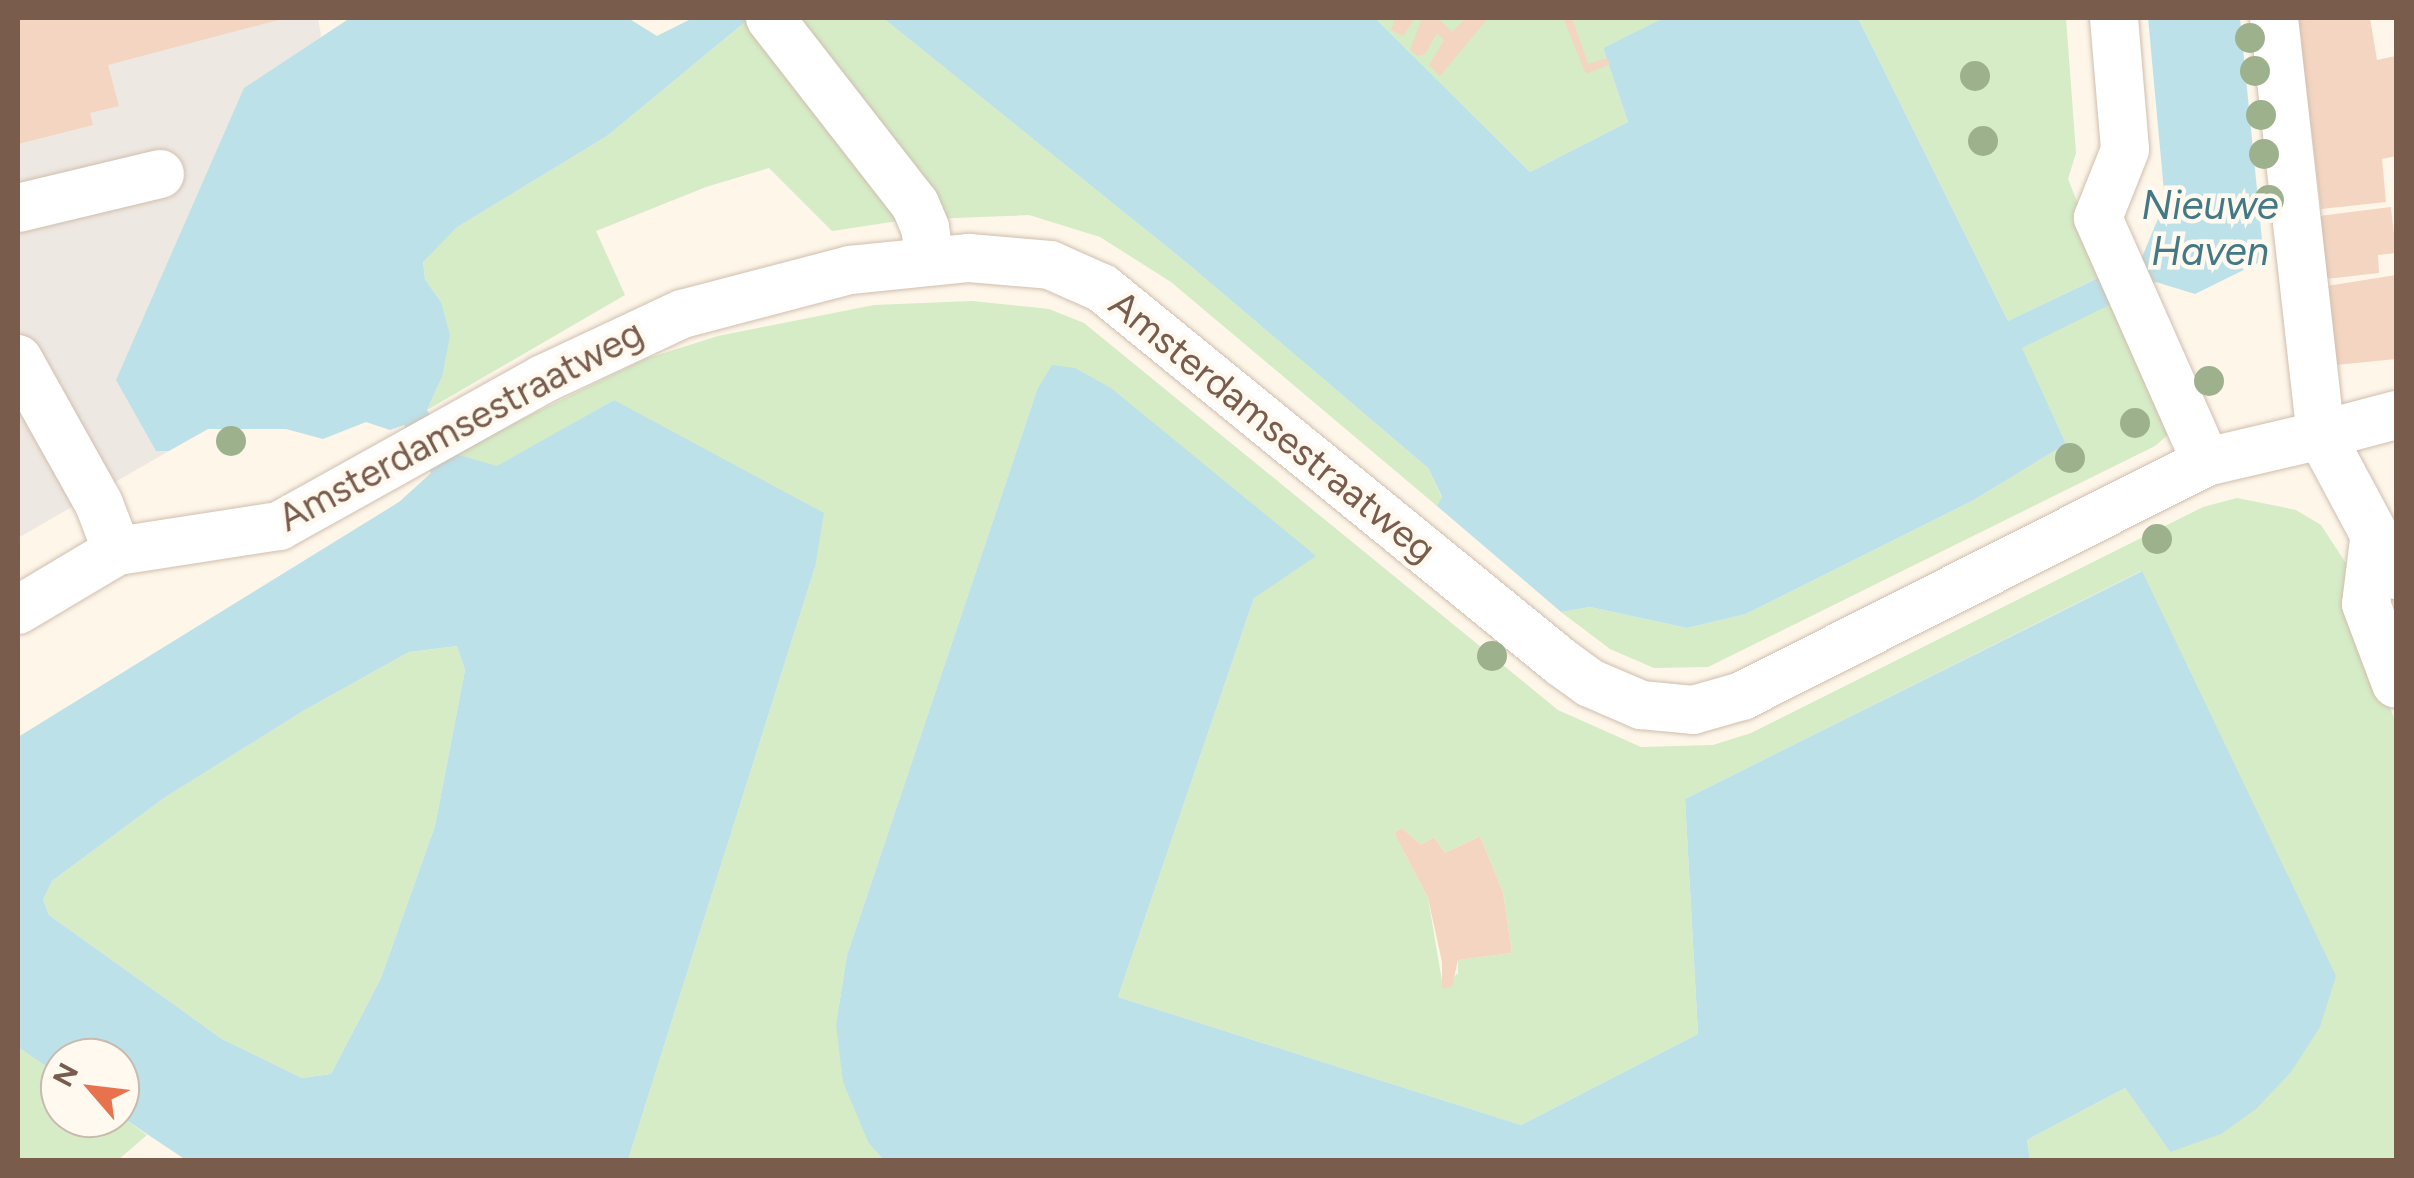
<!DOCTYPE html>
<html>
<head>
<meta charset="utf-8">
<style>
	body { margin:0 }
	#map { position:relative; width:2414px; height:1178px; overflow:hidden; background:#fdf6e9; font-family:Figtree,sans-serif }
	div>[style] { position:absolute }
	.industrial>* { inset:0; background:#eee8e2 }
	.green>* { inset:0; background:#d5ecc7 }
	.water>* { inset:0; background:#bde1e8 }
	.building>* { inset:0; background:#f3d5c1 }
	.roads { filter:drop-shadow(0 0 2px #d0beae) drop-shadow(0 0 2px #d0beae) }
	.minor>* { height:48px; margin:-24px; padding:0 24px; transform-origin:24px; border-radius:24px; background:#fff }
	.trees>* { width:30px; height:30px; margin:-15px; border-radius:50%; background:#9eb18d }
	span { translate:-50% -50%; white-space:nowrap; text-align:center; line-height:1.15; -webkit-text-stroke:9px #fff9f0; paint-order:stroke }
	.street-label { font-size:38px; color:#795c4c }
	.water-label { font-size:40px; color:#427985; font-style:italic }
	.frame { position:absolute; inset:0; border:20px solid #795c4c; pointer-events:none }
	.north { position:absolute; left:40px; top:1038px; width:100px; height:100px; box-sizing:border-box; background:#fff9f0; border:2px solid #c9baae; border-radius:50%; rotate:298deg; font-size:28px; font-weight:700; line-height:40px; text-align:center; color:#795c4c }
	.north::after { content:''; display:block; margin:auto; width:35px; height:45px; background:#e8724e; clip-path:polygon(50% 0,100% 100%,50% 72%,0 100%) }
</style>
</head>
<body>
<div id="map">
	<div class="industrial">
		<i style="clip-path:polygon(18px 18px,318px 18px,321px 35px,156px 451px,169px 451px,18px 538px)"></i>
	</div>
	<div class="green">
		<i style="clip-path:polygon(750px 18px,883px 18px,1187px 263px,1428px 468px,1442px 498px,1437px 506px,1171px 282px,1100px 237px,1029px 215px,905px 220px,832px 231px,769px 168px,706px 187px,596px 231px,625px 295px,427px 410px,442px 377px,441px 302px,425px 279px,423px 262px,432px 248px,456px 228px,607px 136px)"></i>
		<i style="clip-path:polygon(1375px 18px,1667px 18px,1603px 48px,1628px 122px,1530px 172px)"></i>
		<i style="clip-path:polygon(1858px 18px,2066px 18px,2076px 153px,2068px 179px,2106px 274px,2008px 321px)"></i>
		<i style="clip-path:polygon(evenodd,972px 301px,1049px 309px,1084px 323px,1558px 710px,1641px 747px,1713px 745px,1751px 733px,2203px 507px,2237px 498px,2296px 510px,2321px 525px,2349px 568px,2356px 617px,2396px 723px,2396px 1160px,2030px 1160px,2027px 1140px,2125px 1088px,2170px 1152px,2141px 571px,1685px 799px,1698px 1034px,1521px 1125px,1118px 997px,1254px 598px,1037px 390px,847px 955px,836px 1024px,869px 1144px,884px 1160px,628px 1160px,815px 567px,614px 400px,497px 467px,452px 453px,645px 359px,718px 336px,874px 305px,972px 301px,1402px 828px,1421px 845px,1434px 837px,1445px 853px,1480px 836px,1503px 892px,1512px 953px,1458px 960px,1458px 973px,1443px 987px,1428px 898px,1394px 833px,1402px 828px)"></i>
		<i style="clip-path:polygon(2110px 303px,2169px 434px,2155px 446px,1708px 667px,1654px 668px,1610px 649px,1561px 612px,1590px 607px,1687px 628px,1746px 614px,1972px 501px,2066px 444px,2021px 348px)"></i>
		<i style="clip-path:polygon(457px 646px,465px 670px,435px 826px,381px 978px,331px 1074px,302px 1078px,222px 1039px,49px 915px,43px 900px,52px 881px,164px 798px,303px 711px,409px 652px)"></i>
		<i style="clip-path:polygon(18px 1047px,60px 1076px,60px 1118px,120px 1116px,147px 1135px,118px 1160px,18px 1160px)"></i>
	</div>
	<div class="water">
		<i style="clip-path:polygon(evenodd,350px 18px,628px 18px,657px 36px,693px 18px,750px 18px,607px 136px,456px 228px,423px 262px,425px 279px,441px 302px,450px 335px,442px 377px,427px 410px,452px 453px,497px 466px,614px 400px,824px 513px,815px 567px,628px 1160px,186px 1160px,120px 1116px,120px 1058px,60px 1058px,60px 1076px,18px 1047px,18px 737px,399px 502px,431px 473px,404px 425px,390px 430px,366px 422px,323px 439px,286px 429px,208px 429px,169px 451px,156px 451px,116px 380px,244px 88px,350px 18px,457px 646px,465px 670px,435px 826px,381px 978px,331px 1074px,302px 1078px,222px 1039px,49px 915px,43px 900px,52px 881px,164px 798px,303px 711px,409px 652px,457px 646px)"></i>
		<i style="clip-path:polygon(883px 18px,1375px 18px,1530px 172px,1628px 122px,1603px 48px,1662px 19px,1858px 18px,2008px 321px,2142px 257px,2165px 202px,2148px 18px,2240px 18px,2264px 260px,2195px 294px,2156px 282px,2022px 348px,2066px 444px,1972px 501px,1746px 614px,1687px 628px,1590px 607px,1561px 612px,1437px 506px,1442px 497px,1428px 468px,1187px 263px)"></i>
		<i style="clip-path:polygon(1052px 365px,1075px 368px,1111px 388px,1316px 556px,1254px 598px,1118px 997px,1521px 1125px,1698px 1034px,1685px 799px,2142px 571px,2336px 976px,2320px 1027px,2291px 1072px,2256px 1109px,2221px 1134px,2170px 1152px,2125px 1088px,2027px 1140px,2030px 1160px,884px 1160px,869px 1144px,843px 1082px,836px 1024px,847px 955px,1037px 390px)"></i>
	</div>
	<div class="building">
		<i style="clip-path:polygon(18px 18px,281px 18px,282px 19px,108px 65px,119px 106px,90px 113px,93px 125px,18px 144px)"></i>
		<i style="clip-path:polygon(1395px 18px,1415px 18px,1403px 36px,1391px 30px)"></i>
		<i style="clip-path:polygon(1422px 18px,1438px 18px,1452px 32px,1466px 18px,1488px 18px,1440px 76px,1429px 65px,1444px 40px,1437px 33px,1425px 54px,1418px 56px,1410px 50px)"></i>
		<i style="clip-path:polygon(1563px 18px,1572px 18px,1588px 64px,1607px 58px,1610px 64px,1586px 74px)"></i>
		<i style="clip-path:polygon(2298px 18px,2370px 18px,2377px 60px,2396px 56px,2396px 156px,2382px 159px,2386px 202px,2321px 209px)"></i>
		<i style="clip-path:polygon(2391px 207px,2396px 253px,2378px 255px,2379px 273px,2326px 279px,2319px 216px)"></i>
		<i style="clip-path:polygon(2396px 275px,2396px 359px,2336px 365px,2327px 286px)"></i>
		<i style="clip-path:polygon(1402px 828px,1421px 845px,1434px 837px,1445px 853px,1480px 836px,1503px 892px,1512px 953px,1458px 960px,1452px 987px,1442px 988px,1442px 962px,1428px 898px,1394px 833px)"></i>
	</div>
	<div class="roads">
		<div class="minor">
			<i style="left:770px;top:18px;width:236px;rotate:52.1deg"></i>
			<i style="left:915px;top:204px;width:26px;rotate:67deg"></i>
			<i style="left:925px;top:228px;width:32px;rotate:81deg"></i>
			<i style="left:2114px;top:18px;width:132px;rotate:85.2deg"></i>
			<i style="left:2125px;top:150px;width:73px;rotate:111.7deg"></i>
			<i style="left:2098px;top:218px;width:267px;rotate:66.1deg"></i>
			<i style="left:2274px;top:18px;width:420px;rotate:83.6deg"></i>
			<i style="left:2321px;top:435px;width:78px;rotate:-14.9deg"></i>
			<i style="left:18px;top:208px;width:146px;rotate:-13.5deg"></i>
			<i style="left:18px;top:359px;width:166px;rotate:60.8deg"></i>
			<i style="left:99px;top:504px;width:50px;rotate:69deg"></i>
			<i style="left:2374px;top:540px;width:64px;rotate:97.1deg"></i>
			<i style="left:2366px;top:604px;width:85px;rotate:69.4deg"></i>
			<i style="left:18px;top:610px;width:115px;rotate:-30.8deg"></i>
			<i style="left:117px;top:551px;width:164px;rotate:-8.8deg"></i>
			<i style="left:279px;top:526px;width:302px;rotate:-29.1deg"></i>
			<i style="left:543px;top:379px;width:153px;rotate:-25.1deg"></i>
			<i style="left:682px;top:314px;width:174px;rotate:-14.7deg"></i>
			<i style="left:850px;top:270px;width:120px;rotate:-5.8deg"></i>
			<i style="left:969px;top:258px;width:81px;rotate:4.9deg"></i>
			<i style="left:1050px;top:265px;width:57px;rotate:23.9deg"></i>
			<i style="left:1102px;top:288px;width:592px;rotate:39.17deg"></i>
			<i style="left:1561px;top:662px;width:36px;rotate:36deg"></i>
			<i style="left:1590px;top:683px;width:56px;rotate:23.3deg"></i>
			<i style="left:1641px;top:705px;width:52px;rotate:5.5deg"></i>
			<i style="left:1693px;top:710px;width:51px;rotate:-15.9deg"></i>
			<i style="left:1742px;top:696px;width:520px;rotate:-26.76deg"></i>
			<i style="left:2206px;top:462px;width:118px;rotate:-13.2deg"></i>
			<i style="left:2321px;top:435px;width:159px;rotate:61.8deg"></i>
		</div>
	</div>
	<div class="trees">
		<i style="left:2250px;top:38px"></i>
		<i style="left:2255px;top:71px"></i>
		<i style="left:1975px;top:76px"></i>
		<i style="left:2261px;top:115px"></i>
		<i style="left:1983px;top:141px"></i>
		<i style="left:2264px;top:154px"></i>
		<i style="left:2269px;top:200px"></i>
		<i style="left:2209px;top:381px"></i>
		<i style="left:2135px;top:423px"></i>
		<i style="left:231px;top:441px"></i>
		<i style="left:2070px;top:458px"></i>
		<i style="left:2157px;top:539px"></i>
		<i style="left:1492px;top:656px"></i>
	</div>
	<div class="street-label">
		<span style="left:461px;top:426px;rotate:-28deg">Amsterdamsestraatweg</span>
		<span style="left:1272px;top:427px;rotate:39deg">Amsterdamsestraatweg</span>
	</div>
	<div class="water-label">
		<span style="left:2210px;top:228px">Nieuwe<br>Haven</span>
	</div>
	<div class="frame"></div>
	<div class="north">N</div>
</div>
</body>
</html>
